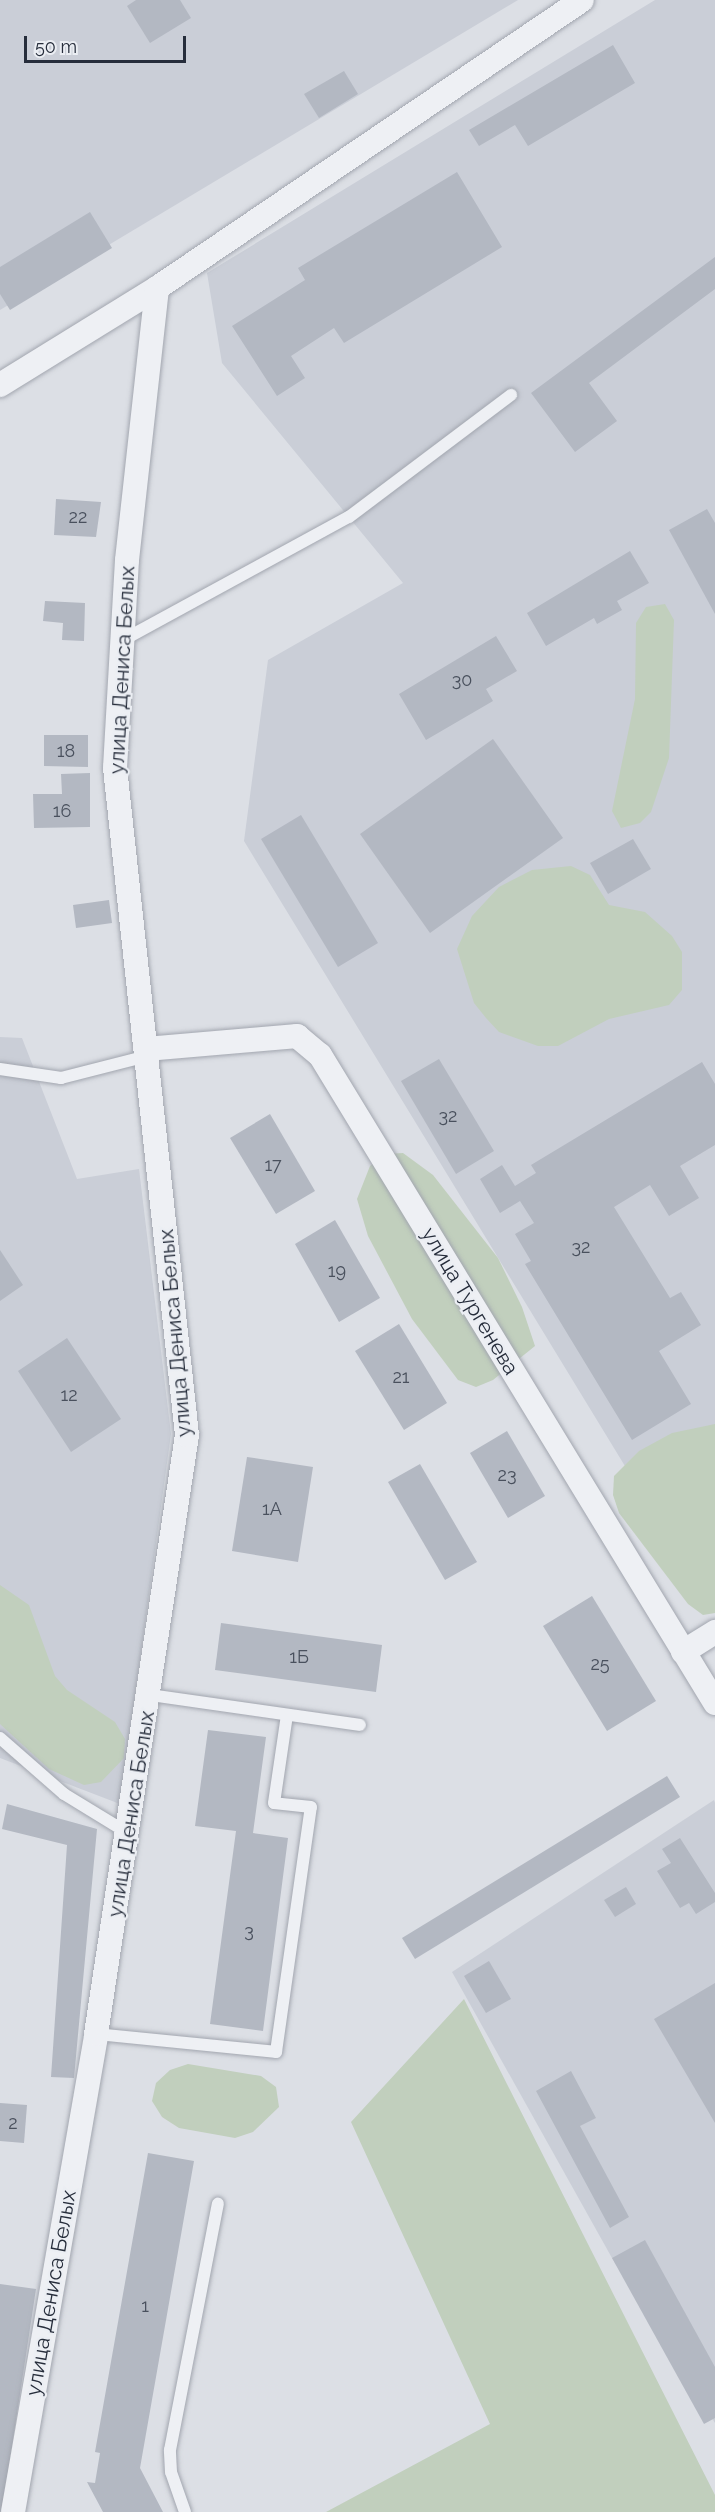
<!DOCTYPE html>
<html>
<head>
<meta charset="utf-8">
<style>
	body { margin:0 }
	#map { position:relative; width:715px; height:2512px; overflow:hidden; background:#dcdfe5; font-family:Raleway,sans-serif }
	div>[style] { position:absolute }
	.built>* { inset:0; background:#caced7 }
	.green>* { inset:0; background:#c1cfbd }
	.building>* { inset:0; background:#b3b8c2 }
	.roads { filter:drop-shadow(0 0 2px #a2a6af) drop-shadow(0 0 2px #a2a6af) }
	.lane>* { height:12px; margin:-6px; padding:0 6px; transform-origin:6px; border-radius:6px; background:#eef0f4 }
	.street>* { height:24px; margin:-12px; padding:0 12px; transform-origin:12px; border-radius:12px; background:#eef0f4 }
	span { translate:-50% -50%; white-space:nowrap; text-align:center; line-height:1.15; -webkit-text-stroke:4.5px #ebeef3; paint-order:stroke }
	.number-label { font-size:18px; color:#49505d }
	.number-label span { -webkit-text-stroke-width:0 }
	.street-label { font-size:21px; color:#262d3b }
	.scale { position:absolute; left:24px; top:36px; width:162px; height:27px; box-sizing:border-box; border:3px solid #262d3b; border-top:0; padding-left:8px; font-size:18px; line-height:21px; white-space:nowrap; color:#262d3b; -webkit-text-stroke:4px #ebeef3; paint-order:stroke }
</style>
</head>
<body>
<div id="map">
	<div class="built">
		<i style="clip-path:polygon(0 0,518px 0,0 310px)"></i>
		<i style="clip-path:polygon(655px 0,715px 0,715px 1593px,706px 1599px,244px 841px,268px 660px,403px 583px,222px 363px,207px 273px)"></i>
		<i style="clip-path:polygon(0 1037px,22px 1038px,77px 1179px,139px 1169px,171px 1434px,120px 1804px,0 1758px)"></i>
		<i style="clip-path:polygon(714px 1800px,715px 1803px,715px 2423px,612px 2258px,452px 1972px)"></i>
	</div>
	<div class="green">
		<i style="clip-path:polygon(665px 604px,674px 620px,669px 758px,651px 812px,640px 823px,621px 828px,612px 811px,635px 699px,636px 623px,646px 607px)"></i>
		<i style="clip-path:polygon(571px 866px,590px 875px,609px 905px,645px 912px,672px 936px,682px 952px,682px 990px,669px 1005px,609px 1019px,558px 1046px,538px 1046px,499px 1032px,486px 1018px,474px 1003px,457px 949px,472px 916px,499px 887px,532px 870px)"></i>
		<i style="clip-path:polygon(403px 1153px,433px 1175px,498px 1258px,522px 1307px,535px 1346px,493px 1380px,476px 1387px,458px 1380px,412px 1319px,368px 1236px,357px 1199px,370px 1166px,385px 1154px)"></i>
		<i style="clip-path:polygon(715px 1424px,715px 1613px,703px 1615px,688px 1604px,619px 1513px,613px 1495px,614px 1476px,639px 1451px,672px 1433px)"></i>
		<i style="clip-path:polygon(0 1585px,29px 1605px,55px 1676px,67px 1690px,115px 1722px,125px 1739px,124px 1758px,101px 1782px,84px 1785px,49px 1769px,0 1724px)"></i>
		<i style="clip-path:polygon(464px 1999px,715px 2495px,715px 2512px,326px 2512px,490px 2424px,351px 2122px)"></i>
		<i style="clip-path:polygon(188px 2064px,261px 2076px,276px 2087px,279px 2107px,253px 2132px,235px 2138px,179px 2128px,162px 2117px,152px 2101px,156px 2083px,170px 2070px)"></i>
	</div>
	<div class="building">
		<i style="clip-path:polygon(136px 0,180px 0,191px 18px,150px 43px,127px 6px)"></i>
		<i style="clip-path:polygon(613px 45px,635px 83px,528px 146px,515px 125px,479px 146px,469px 130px)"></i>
		<i style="clip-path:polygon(344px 71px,358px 94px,319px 118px,304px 94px)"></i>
		<i style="clip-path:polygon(457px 172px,502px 247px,344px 343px,334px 328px,291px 356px,305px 378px,277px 396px,232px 326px,305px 280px,298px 268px)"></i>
		<i style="clip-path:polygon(90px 212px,112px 248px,10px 310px,0 294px,0 267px)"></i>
		<i style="clip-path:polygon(715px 257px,715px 289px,589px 383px,617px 421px,575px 452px,531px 393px)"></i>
		<i style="clip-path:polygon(56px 499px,101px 502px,96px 537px,54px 535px)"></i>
		<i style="clip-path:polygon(707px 509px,715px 523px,715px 614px,669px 530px)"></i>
		<i style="clip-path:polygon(630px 551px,649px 583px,617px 601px,622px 610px,597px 624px,594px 618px,546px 646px,527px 613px)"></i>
		<i style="clip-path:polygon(45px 601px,85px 603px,84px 641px,62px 640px,63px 623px,43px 621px)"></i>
		<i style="clip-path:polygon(496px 636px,517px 671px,486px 689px,493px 701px,426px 740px,399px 694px)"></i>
		<i style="clip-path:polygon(44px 735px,88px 735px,88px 767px,44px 766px)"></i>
		<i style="clip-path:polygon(493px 739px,563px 838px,430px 933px,360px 834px)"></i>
		<i style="clip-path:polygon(90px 773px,90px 827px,34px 828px,33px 794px,62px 794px,61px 774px)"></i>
		<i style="clip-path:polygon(301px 815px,378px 943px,338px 967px,261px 839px)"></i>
		<i style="clip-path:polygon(633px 839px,651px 869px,608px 894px,590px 863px)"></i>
		<i style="clip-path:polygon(109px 900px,112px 923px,76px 928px,73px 905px)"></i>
		<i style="clip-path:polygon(439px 1059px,494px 1151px,456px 1174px,401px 1081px)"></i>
		<i style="clip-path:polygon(702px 1062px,715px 1084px,715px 1145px,680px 1166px,699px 1198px,669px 1216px,650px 1185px,614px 1207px,670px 1298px,681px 1292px,701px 1325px,659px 1351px,691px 1404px,632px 1440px,525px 1264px,531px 1261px,515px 1234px,534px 1223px,520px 1201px,500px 1213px,480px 1179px,502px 1165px,515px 1186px,536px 1173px,531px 1165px)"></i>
		<i style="clip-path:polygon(270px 1114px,315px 1191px,276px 1214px,230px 1138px)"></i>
		<i style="clip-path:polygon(335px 1220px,380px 1298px,339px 1322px,295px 1244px)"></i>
		<i style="clip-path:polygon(0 1250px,23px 1285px,0 1301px)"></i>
		<i style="clip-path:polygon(399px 1324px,447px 1403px,404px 1430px,355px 1351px)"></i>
		<i style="clip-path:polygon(67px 1338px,121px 1419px,71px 1452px,18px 1371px)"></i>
		<i style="clip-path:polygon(507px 1431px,545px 1496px,508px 1518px,470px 1453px)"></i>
		<i style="clip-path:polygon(247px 1457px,313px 1467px,298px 1562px,232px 1551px)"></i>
		<i style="clip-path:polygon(420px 1464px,477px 1562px,445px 1580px,388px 1482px)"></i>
		<i style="clip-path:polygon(592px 1596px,656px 1701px,607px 1731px,543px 1626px)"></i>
		<i style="clip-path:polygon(221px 1623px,382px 1645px,376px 1692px,215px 1670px)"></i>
		<i style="clip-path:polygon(208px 1730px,266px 1737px,253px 1833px,288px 1838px,263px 2031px,210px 2024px,236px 1831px,195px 1826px)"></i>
		<i style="clip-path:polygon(667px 1776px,680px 1797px,415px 1959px,402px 1938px)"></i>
		<i style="clip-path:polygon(7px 1804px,97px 1829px,74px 2078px,51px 2077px,67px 1845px,2px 1829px)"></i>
		<i style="clip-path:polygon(680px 1838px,715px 1893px,715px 1902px,696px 1914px,689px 1903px,680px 1908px,657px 1871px,671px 1863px,662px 1849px)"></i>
		<i style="clip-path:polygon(626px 1887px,636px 1904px,615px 1917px,604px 1900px)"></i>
		<i style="clip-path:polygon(489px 1961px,511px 1999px,486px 2013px,464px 1976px)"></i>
		<i style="clip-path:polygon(715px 1983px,715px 2123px,654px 2019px)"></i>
		<i style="clip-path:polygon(571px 2071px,596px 2118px,580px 2126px,629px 2217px,610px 2228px,536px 2091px)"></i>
		<i style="clip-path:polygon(0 2103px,27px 2105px,24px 2143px,0 2141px)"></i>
		<i style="clip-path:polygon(148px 2153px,194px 2161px,140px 2468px,163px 2512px,103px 2512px,87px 2482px,95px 2483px,100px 2453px,95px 2452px)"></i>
		<i style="clip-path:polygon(645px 2240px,715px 2367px,715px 2418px,704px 2424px,612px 2258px)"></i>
		<i style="clip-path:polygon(0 2284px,36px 2289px,2px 2512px,0 2512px)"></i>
	</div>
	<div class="roads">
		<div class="lane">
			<i style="left:123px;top:640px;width:257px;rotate:-28.6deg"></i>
			<i style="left:349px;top:517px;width:203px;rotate:-37deg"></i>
			<i style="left:0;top:1069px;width:62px;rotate:8.4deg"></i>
			<i style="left:61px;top:1078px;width:89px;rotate:-14.3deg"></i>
			<i style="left:150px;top:1695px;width:212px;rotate:8.1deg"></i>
			<i style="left:0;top:1738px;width:85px;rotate:41.2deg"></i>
			<i style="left:64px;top:1794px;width:75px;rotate:31.4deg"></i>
			<i style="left:96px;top:2034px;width:181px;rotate:5.7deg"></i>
			<i style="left:276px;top:2052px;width:247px;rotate:-81.9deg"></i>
			<i style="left:311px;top:1807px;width:37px;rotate:-174deg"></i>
			<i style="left:274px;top:1803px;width:89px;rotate:-81.6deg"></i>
			<i style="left:185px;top:2512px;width:42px;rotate:-109.3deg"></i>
			<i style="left:171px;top:2472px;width:22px;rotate:-93deg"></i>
			<i style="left:170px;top:2450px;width:251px;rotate:-79deg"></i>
		</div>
		<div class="street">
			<i style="left:0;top:385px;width:185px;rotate:-31.7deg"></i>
			<i style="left:157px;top:288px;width:513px;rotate:-34.12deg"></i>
			<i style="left:146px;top:1049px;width:152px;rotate:-4.9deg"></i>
			<i style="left:297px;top:1036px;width:30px;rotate:40deg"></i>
			<i style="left:320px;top:1055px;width:759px;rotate:58.63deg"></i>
			<i style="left:683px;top:1652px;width:38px;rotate:-32deg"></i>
			<i style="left:13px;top:2512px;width:485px;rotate:-80.1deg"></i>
			<i style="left:96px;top:2034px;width:606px;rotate:-81.36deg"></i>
			<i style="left:187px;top:1435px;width:671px;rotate:-96.16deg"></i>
			<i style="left:115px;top:768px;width:208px;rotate:-86.7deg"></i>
			<i style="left:127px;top:560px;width:274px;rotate:-83.7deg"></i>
		</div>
	</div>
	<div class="number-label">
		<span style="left:78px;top:517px">22</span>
		<span style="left:462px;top:680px">30</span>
		<span style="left:66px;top:751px">18</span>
		<span style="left:62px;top:811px">16</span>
		<span style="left:448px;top:1116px">32</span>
		<span style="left:273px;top:1165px">17</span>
		<span style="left:581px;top:1247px">32</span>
		<span style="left:337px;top:1271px">19</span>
		<span style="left:401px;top:1377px">21</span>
		<span style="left:69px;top:1395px">12</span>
		<span style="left:507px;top:1475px">23</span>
		<span style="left:272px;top:1509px">1А</span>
		<span style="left:299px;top:1657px">1Б</span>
		<span style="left:600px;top:1664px">25</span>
		<span style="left:249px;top:1931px">3</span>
		<span style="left:13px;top:2123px">2</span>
		<span style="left:145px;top:2306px">1</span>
	</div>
	<div class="street-label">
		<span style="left:122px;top:670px;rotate:-87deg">улица Дениса Белых</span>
		<span style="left:470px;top:1301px;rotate:59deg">улица Тургенева</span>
		<span style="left:175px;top:1333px;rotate:-95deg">улица Дениса Белых</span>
		<span style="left:131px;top:1814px;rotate:-81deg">улица Дениса Белых</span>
		<span style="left:51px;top:2293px;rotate:-80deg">улица Дениса Белых</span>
	</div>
	<div class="scale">50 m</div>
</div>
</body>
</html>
